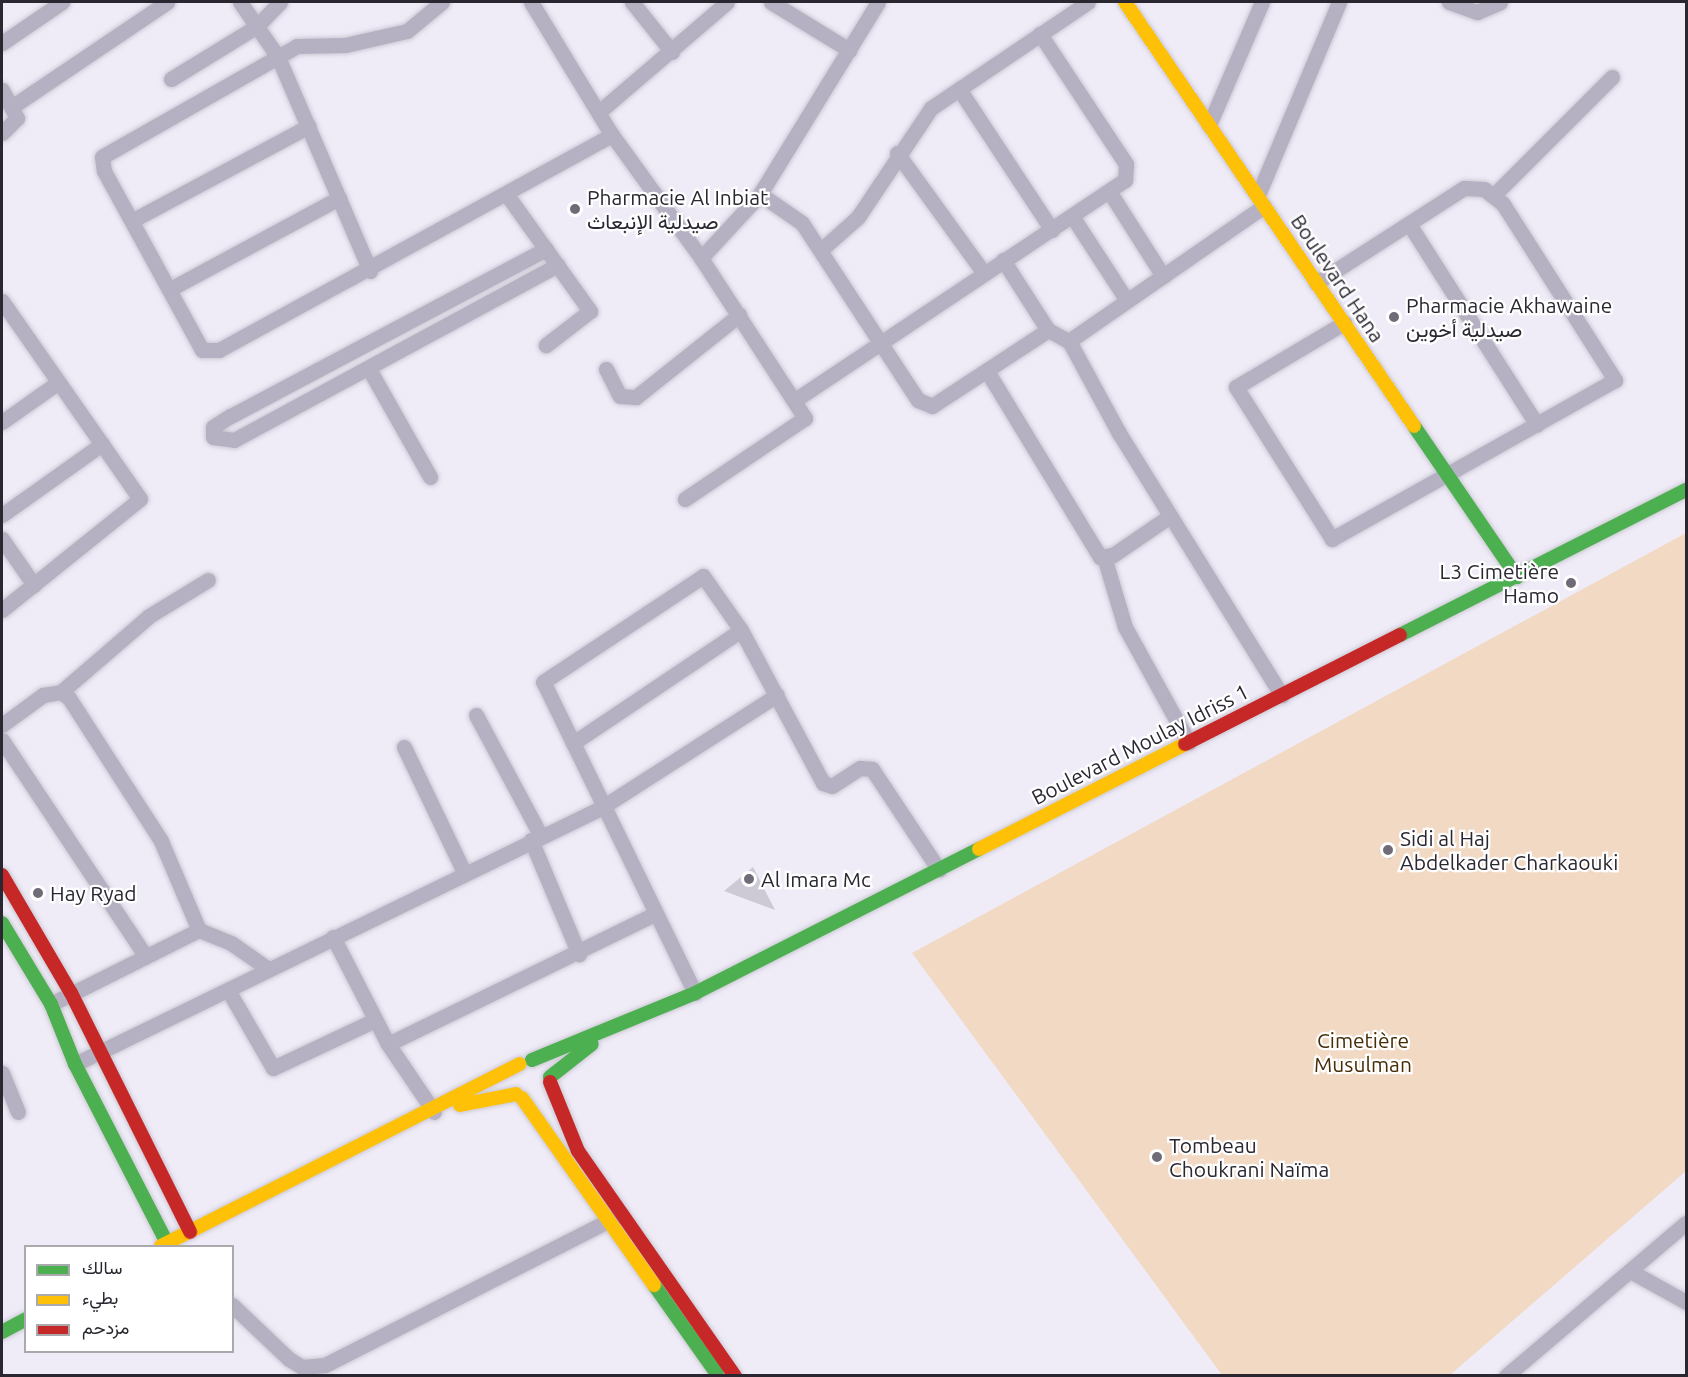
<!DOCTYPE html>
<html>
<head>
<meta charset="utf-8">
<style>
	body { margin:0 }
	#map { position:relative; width:1688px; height:1377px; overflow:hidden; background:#efecf8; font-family:Ubuntu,Vazirmatn,sans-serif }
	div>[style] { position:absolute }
	.green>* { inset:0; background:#f1d9c4 }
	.building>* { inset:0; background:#cdcad5 }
	.roads { filter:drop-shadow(0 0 2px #ccc9d3) drop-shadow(0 0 2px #ccc9d3) }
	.street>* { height:15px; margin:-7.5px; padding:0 7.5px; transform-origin:7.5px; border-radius:7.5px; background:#b5b0c2 }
	.fast>* { height:14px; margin:-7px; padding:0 7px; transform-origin:7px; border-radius:7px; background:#4caf50 }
	.slow>* { height:14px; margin:-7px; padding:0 7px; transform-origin:7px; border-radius:7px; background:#ffc107 }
	.jam>* { height:14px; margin:-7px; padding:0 7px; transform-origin:7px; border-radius:7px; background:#c62828 }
	.dots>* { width:16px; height:16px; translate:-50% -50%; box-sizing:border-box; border:3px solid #fff; border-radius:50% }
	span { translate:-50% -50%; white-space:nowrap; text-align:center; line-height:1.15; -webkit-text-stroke:4.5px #fff; paint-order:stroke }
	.poi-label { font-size:21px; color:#2a2731 }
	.left { translate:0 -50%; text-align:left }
	.right { translate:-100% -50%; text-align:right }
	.street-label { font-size:21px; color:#2a2731 }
	.park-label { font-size:21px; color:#472c06 }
	.frame { position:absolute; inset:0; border:3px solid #2a2731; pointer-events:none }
	.legend { position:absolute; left:24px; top:1245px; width:210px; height:108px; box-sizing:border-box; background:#fff; border:2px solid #aaa9ad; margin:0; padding:8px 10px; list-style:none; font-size:18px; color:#2a2731 }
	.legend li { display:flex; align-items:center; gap:12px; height:30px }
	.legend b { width:30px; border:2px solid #aaa9ad }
</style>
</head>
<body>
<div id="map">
	<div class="green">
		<i style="clip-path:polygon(1686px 533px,1686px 1171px,1450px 1375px,1222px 1375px,912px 953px)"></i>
	</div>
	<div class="building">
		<i style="clip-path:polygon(1387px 841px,1398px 850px,1390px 860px,1379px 851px)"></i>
		<i style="clip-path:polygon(753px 867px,775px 910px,724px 891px)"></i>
	</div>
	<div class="roads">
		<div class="street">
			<i style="left:240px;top:2px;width:67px;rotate:55.4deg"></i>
			<i style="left:278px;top:57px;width:233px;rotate:66.7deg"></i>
			<i style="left:442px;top:2px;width:45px;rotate:140.4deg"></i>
			<i style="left:407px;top:31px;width:64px;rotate:167.3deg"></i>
			<i style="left:345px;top:45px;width:48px;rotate:178.8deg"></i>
			<i style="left:297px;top:46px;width:224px;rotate:150.4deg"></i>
			<i style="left:102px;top:157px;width:14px;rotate:82deg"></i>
			<i style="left:104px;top:171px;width:204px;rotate:61.3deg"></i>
			<i style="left:202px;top:350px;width:17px"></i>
			<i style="left:219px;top:350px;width:448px;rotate:-28.7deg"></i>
			<i style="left:531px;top:2px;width:156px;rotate:58.7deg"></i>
			<i style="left:612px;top:135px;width:152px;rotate:54.1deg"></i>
			<i style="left:701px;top:258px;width:191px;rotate:57deg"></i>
			<i style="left:805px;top:418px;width:145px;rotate:146deg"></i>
			<i style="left:632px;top:2px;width:64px;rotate:51.3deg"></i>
			<i style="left:771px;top:2px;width:92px;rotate:31.6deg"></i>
			<i style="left:1449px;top:2px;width:30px;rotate:20deg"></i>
			<i style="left:1477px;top:12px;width:25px;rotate:-23deg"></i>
			<i style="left:2px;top:43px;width:73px;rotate:-34.3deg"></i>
			<i style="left:171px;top:79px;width:101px;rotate:-31.6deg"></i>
			<i style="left:257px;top:26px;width:33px;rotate:-46deg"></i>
			<i style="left:959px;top:89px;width:169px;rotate:56.6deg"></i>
			<i style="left:2px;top:90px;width:32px;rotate:62deg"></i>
			<i style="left:17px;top:118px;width:21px;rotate:135deg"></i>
			<i style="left:13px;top:106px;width:186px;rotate:-34deg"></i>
			<i style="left:600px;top:111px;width:167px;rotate:-40.6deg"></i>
			<i style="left:1209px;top:125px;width:134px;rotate:-66.7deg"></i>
			<i style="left:897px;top:153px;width:148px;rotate:54.1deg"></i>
			<i style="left:1109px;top:191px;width:101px;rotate:57.6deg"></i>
			<i style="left:760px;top:194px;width:51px;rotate:34.6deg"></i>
			<i style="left:802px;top:223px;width:212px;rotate:56.8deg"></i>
			<i style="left:918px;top:400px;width:15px;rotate:23deg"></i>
			<i style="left:932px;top:406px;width:139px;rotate:-33.2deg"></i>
			<i style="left:1048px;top:330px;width:24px;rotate:28deg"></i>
			<i style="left:1069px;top:341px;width:237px;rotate:-34.7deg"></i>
			<i style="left:507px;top:195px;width:143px;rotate:54.4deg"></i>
			<i style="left:590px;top:311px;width:56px;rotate:142.3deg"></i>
			<i style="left:1258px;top:195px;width:209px;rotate:-67.2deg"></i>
			<i style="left:1494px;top:195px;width:167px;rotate:-45deg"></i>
			<i style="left:1072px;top:216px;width:99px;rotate:57deg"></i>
			<i style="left:135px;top:219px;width:197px;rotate:-28.1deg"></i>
			<i style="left:1409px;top:224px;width:238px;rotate:57.5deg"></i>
			<i style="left:546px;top:249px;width:357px;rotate:152.1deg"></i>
			<i style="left:230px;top:416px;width:20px;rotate:147deg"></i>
			<i style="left:213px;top:427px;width:10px;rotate:90deg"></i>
			<i style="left:213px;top:437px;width:21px;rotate:8deg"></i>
			<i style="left:234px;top:440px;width:368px;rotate:-28.4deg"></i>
			<i style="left:822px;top:249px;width:48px;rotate:-41.6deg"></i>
			<i style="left:858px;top:217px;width:131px;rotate:-56.2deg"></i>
			<i style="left:931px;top:108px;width:189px;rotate:-34deg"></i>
			<i style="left:701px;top:258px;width:87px;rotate:-47.3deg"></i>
			<i style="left:760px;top:194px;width:225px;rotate:-58.4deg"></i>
			<i style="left:1003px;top:260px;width:83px;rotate:57.3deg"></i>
			<i style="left:1316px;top:283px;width:176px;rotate:-32.7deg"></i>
			<i style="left:1464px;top:188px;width:20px;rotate:3deg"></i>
			<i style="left:1484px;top:189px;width:24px;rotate:38deg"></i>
			<i style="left:1503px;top:204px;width:209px;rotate:57.5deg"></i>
			<i style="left:1615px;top:380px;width:325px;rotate:150.7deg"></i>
			<i style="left:1332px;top:539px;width:180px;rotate:-122.3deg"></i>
			<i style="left:1236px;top:387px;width:126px;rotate:-30.7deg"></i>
			<i style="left:172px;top:288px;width:190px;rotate:-28.3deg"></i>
			<i style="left:2px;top:301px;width:241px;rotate:55.1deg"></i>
			<i style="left:140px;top:499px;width:177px;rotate:141.2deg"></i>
			<i style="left:1069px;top:341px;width:105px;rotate:61.5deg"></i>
			<i style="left:1119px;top:433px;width:309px;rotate:58.2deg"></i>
			<i style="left:369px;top:369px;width:124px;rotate:60.5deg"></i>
			<i style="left:606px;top:369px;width:30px;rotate:63deg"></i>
			<i style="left:620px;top:396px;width:16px;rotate:4deg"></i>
			<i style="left:636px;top:397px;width:132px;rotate:-38.5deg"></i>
			<i style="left:987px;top:371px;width:218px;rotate:58.7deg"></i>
			<i style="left:1100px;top:557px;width:13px;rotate:-9deg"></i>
			<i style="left:1113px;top:555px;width:69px;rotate:-34.4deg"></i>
			<i style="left:795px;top:400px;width:397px;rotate:-33.7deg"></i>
			<i style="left:1125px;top:180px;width:16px;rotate:-86deg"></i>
			<i style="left:1126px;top:164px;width:156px;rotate:-123.5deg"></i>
			<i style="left:2px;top:422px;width:67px;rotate:-35.3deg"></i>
			<i style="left:2px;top:515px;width:123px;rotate:-35.4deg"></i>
			<i style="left:2px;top:539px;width:56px;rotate:55.2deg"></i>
			<i style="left:1105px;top:560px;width:70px;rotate:73.4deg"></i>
			<i style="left:1125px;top:627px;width:132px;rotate:61.1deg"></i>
			<i style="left:61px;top:692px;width:116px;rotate:-40.8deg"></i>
			<i style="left:149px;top:616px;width:69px;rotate:-31.4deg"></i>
			<i style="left:476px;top:715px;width:137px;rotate:61.8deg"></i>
			<i style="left:2px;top:725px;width:51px;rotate:-36.2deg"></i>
			<i style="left:43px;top:695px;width:18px;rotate:-9deg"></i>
			<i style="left:61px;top:692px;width:10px;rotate:37deg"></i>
			<i style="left:69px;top:698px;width:170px;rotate:57.2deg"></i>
			<i style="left:161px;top:841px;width:97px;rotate:66.9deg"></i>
			<i style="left:2px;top:740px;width:257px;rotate:56.4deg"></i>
			<i style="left:573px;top:743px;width:202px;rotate:-33.9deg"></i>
			<i style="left:404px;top:747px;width:139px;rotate:64.4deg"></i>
			<i style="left:531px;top:840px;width:124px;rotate:67.2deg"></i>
			<i style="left:333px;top:937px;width:120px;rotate:62.8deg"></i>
			<i style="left:388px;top:1044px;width:82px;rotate:55.9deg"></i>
			<i style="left:228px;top:990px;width:90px;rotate:60deg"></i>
			<i style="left:273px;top:1068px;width:113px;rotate:-25.2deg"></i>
			<i style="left:695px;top:993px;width:346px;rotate:-116deg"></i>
			<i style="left:543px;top:682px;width:192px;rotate:-33.5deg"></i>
			<i style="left:703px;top:576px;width:66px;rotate:54.9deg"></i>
			<i style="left:741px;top:630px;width:174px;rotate:61.8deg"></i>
			<i style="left:823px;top:783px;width:9px;rotate:18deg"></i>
			<i style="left:832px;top:786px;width:33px;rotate:-33deg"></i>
			<i style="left:860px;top:768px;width:12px;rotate:5deg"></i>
			<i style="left:872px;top:769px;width:121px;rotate:56.4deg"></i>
			<i style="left:51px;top:1004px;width:165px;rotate:-26.6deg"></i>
			<i style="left:199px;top:930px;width:35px;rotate:22deg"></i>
			<i style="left:231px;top:943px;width:44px;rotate:34.8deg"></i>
			<i style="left:388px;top:1044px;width:295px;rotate:-26deg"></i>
			<i style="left:75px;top:1064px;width:585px;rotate:-25.95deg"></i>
			<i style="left:601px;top:808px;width:209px;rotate:-32.7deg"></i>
			<i style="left:2px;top:1073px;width:42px;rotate:67.7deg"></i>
			<i style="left:1630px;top:1271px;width:64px;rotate:29deg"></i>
			<i style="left:232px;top:1305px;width:79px;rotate:43.5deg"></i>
			<i style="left:289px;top:1359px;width:15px;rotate:32deg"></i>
			<i style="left:302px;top:1367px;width:23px;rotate:-5deg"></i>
			<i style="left:325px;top:1365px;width:328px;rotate:-27deg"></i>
			<i style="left:1506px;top:1376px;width:236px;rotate:-40.4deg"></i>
		</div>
		<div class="fast">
			<i style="left:1414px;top:426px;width:183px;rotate:55.7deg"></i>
			<i style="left:1400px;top:635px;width:321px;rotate:-26.9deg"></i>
			<i style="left:2px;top:923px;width:95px;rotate:58.8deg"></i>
			<i style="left:51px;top:1004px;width:65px;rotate:68.2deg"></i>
			<i style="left:75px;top:1064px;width:201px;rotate:62.8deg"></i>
			<i style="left:532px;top:1060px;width:176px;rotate:-22.3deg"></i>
			<i style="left:695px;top:993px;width:318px;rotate:-26.9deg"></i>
			<i style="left:550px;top:1077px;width:53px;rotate:-38.2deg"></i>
			<i style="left:654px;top:1285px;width:109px;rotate:54.7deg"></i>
			<i style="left:2px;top:1332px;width:27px;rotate:-28deg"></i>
		</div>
		<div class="slow">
			<i style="left:1125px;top:2px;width:513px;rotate:55.72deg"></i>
			<i style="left:979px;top:849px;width:231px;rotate:-27deg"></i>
			<i style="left:522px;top:1098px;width:229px;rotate:54.8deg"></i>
			<i style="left:460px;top:1105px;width:57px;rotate:-11.1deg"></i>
			<i style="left:161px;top:1246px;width:402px;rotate:-26.9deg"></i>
		</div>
		<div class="jam">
			<i style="left:1185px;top:744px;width:241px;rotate:-26.9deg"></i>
			<i style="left:2px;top:875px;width:137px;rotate:59.7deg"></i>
			<i style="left:71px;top:993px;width:267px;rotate:63.5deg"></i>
			<i style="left:550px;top:1082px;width:74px;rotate:67.9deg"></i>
			<i style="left:578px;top:1151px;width:274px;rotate:55.1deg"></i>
		</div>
	</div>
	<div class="dots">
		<i style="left:575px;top:209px;background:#6f6c77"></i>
		<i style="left:1394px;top:317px;background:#6f6c77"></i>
		<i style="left:1571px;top:583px;background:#6f6c77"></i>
		<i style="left:1388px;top:850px;background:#6f6c77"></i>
		<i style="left:749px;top:879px;background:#6f6c77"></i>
		<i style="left:38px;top:893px;background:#6f6c77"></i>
		<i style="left:1157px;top:1157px;background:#6f6c77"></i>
	</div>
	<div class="poi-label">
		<span class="left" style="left:587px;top:209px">Pharmacie Al Inbiat<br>صيدلية الإنبعاث</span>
		<span class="left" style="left:1406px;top:317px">Pharmacie Akhawaine<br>صيدلية أخوين</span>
		<span class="right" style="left:1559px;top:583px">L3 Cimetière<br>Hamo</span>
		<span class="left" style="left:1400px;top:850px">Sidi al Haj<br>Abdelkader Charkaouki</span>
		<span class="left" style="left:761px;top:879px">Al Imara Mc</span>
		<span class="left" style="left:50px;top:893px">Hay Ryad</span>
		<span class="left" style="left:1169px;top:1157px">Tombeau<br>Choukrani Naïma</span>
	</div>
	<div class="street-label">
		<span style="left:1338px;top:278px;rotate:56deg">Boulevard Hana</span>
		<span style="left:1140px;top:744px;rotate:-27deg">Boulevard Moulay Idriss 1</span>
	</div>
	<div class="park-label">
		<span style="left:1363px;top:1052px">Cimetière<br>Musulman</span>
	</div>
	<div class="frame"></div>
	<ul class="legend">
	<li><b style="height:8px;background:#4caf50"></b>سالك</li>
	<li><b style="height:8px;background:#ffc107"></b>بطيء</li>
	<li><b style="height:8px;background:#c62828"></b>مزدحم</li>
	</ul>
</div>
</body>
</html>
